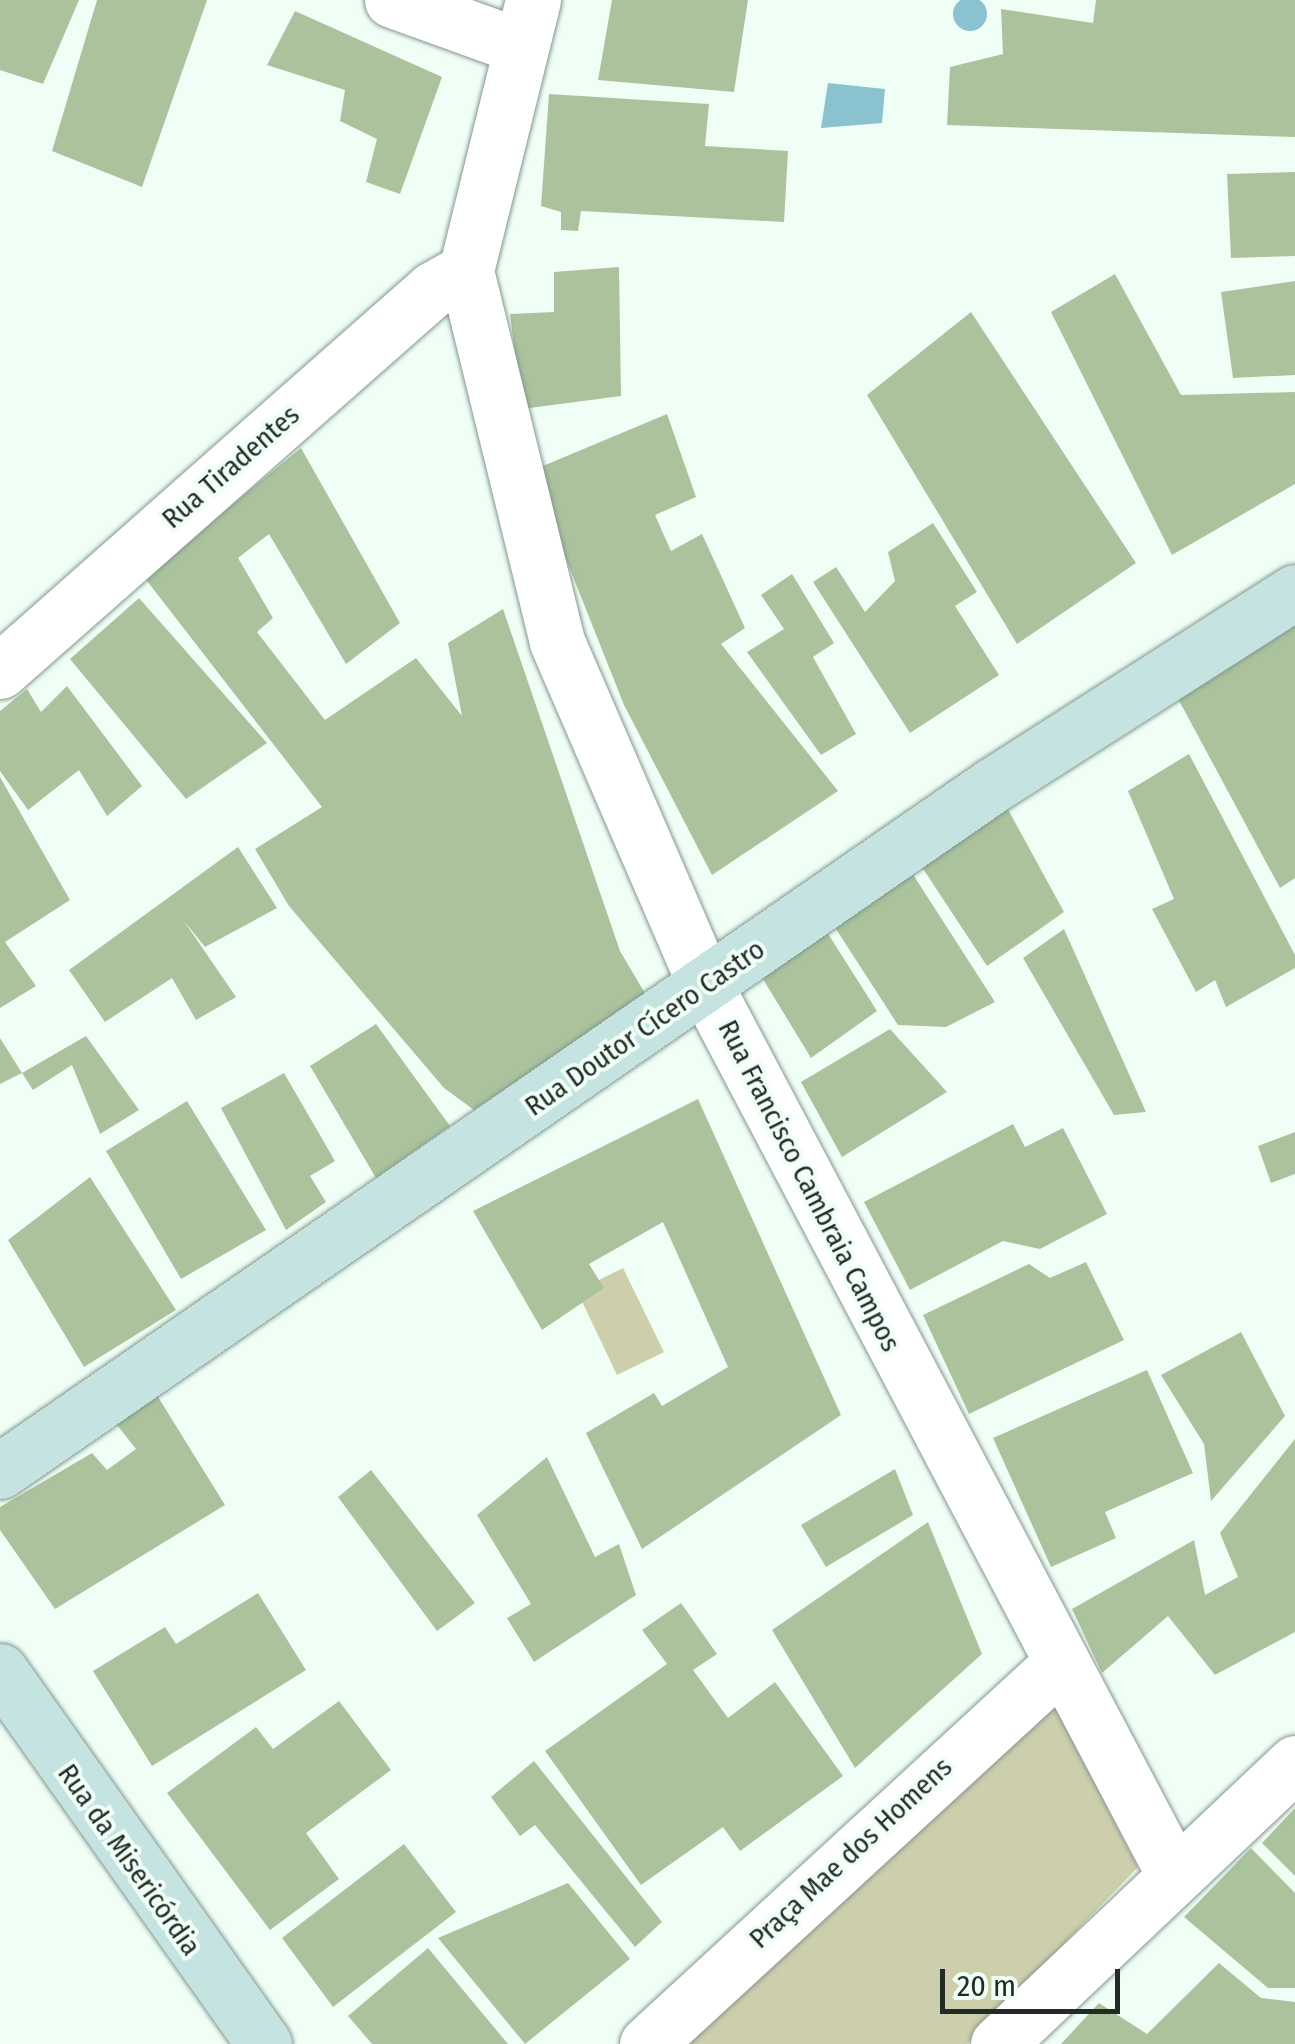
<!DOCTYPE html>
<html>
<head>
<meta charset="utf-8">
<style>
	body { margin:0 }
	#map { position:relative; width:1295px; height:2044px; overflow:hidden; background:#effff6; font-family:"Fira Sans Condensed",sans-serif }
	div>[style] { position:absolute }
	.green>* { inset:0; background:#cdceac }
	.water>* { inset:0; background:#8bc2d0 }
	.round { border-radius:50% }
	.building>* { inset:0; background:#aac39d }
	.roads { filter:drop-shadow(0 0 2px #85978e) drop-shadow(0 0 2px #85978e) }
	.street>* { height:55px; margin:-27.5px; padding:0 27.5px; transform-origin:27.5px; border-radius:27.5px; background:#fff }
	.secondary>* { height:55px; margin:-27.5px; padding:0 27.5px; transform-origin:27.5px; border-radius:27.5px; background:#c5e3e1 }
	span { translate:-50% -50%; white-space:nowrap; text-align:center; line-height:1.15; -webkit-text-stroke:8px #effff6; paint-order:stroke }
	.street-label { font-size:28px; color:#242b27 }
	.scale { position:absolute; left:940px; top:1969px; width:180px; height:45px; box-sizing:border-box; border:5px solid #242b27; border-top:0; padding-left:12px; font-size:30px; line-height:35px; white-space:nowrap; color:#242b27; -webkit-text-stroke:8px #effff6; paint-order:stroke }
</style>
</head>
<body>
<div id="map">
	<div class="green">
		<i style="clip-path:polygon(623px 1268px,664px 1352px,617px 1375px,577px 1291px)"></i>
		<i style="clip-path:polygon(1049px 1695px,1138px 1867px,967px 2044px,664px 2044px)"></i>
	</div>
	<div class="water">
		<i class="round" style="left:953px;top:-3px;width:34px;height:34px"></i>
		<i style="clip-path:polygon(828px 83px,885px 89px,882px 123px,821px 128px)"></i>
	</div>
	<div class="building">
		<i style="clip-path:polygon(0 0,79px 0,43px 84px,0 70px)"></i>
		<i style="clip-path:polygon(97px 0,207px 0,142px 187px,52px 151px)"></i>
		<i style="clip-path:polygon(612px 0,748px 0,734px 92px,598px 80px)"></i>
		<i style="clip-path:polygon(1096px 0,1295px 0,1295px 137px,947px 125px,950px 67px,1003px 54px,1001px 9px,1093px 23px)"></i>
		<i style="clip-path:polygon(295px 11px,442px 77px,400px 194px,366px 182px,377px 139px,340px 121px,345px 90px,267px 65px)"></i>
		<i style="clip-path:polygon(549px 94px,709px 104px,705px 146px,788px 151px,784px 222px,581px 211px,578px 231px,561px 230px,561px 212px,541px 206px)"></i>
		<i style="clip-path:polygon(1295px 172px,1295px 256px,1231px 258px,1227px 174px)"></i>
		<i style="clip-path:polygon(619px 267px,621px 396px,522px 409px,510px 314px,554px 312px,554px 272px)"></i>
		<i style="clip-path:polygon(1115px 274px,1181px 395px,1295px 392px,1295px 484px,1172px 555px,1051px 312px)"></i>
		<i style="clip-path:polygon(1295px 281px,1295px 375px,1233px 378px,1221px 292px)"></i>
		<i style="clip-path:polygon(971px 312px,1136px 563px,1017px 644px,867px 395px)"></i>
		<i style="clip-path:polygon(667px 414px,696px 497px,655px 515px,671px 551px,702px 534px,745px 628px,721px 644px,838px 791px,712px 875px,624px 705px,531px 471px)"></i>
		<i style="clip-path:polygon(301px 448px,400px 623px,346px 664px,269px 534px,238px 558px,273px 618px,257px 632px,325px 720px,416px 658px,462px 716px,448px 643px,503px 609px,620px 951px,646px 995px,474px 1110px,444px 1088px,289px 906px,255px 849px,322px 807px,144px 577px)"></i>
		<i style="clip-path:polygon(933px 523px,977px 592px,955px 606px,999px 675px,910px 733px,813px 582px,836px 567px,865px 612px,895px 581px,888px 552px)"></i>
		<i style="clip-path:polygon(792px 574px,834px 643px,813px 657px,856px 734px,821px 755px,747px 652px,784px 629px,761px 595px)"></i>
		<i style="clip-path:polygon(139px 598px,267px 743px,186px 799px,70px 659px)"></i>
		<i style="clip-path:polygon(1295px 620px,1295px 878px,1280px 888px,1176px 695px)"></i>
		<i style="clip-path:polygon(67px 686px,142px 786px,107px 816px,79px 770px,28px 810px,0 771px,0 711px,27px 689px,41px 712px)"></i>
		<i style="clip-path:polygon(1189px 754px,1295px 955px,1295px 968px,1226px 1007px,1215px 980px,1196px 992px,1152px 909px,1174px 899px,1128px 791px)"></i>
		<i style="clip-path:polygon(0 777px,70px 900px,5px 942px,36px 986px,0 1008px)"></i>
		<i style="clip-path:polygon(1004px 802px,1064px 912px,987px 966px,916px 858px)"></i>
		<i style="clip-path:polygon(238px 847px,277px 908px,205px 947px,184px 921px,236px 997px,196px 1020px,172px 978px,105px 1022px,69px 970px)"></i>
		<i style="clip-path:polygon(903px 859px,995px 1002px,946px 1027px,898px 1025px,825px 912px)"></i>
		<i style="clip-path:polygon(820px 921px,877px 1011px,811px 1058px,755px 966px)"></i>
		<i style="clip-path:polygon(1064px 929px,1146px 1112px,1114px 1115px,1023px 958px)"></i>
		<i style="clip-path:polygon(376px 1024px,450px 1126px,376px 1178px,310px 1066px)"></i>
		<i style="clip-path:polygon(890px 1029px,947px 1092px,842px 1157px,801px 1082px)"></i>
		<i style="clip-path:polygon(86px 1036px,139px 1110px,100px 1134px,72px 1065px,33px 1090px,22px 1073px)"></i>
		<i style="clip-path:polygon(0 1038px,22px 1073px,0 1084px)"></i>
		<i style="clip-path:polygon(284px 1073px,335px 1161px,310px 1176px,326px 1202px,286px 1230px,221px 1108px)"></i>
		<i style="clip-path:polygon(698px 1099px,841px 1415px,642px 1549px,586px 1433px,654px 1393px,662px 1406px,728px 1367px,663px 1222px,589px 1264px,604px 1288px,542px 1330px,473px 1211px)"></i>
		<i style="clip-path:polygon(187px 1101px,266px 1230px,181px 1279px,106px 1151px)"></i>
		<i style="clip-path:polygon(1013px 1124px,1025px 1147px,1063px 1128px,1107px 1214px,1040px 1249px,1003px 1241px,910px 1290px,864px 1202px)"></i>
		<i style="clip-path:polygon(1295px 1132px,1295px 1174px,1271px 1183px,1258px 1146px)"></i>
		<i style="clip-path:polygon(90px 1177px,176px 1310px,84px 1367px,8px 1240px)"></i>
		<i style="clip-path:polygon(1086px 1262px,1124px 1340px,969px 1414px,923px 1315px,1029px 1264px,1050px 1278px)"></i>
		<i style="clip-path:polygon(1241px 1332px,1285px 1416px,1211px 1501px,1204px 1444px,1161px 1375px)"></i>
		<i style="clip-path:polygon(1147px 1370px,1193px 1473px,1105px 1512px,1116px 1538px,1051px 1567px,993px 1438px)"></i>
		<i style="clip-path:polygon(155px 1392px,225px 1505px,55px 1609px,0 1530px,0 1507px,92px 1453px,107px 1470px,136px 1449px,113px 1420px)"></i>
		<i style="clip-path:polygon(1295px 1439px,1295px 1632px,1215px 1675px,1168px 1616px,1102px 1673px,1072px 1609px,1194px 1540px,1205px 1595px,1238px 1577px,1220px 1533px)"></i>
		<i style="clip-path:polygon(547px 1457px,595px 1557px,619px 1544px,636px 1595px,534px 1662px,507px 1618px,531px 1604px,477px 1515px)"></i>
		<i style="clip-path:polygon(895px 1469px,913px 1515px,826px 1567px,801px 1525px)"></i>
		<i style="clip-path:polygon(371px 1470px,475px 1603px,437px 1631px,338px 1497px)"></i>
		<i style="clip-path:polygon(928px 1522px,982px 1654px,855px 1768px,772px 1630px)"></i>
		<i style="clip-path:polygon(258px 1593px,306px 1670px,152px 1766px,93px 1671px,165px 1627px,176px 1644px)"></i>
		<i style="clip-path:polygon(681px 1603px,717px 1654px,693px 1670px,728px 1718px,775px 1682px,843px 1776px,740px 1851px,723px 1827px,641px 1885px,545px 1751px,667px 1664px,642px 1630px)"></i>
		<i style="clip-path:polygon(339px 1701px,391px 1770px,306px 1833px,339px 1879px,270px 1930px,167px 1793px,256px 1727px,273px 1749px)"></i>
		<i style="clip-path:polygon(534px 1761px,662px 1922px,635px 1947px,535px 1825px,520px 1836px,491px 1797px)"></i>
		<i style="clip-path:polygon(1295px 1808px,1295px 1876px,1262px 1843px)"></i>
		<i style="clip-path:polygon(404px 1844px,456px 1912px,333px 2007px,282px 1938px)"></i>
		<i style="clip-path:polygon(1251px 1848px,1295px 1893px,1295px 1988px,1268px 1988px,1184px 1917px)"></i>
		<i style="clip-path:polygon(568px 1883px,630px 1959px,525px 2044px,438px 1938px)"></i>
		<i style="clip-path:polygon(428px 1948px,508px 2044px,372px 2044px,348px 2016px)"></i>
		<i style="clip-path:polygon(1219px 1963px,1261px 1998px,1295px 2002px,1295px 2044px,1061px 2044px,1099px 2003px,1147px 2034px)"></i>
	</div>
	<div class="roads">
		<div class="street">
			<i style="left:392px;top:0;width:136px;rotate:19.8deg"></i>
			<i style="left:533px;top:0;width:279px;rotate:103.9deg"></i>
			<i style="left:466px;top:271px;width:382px;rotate:76.2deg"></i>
			<i style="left:557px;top:642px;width:376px;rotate:66.6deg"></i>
			<i style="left:706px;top:987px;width:1005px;rotate:62.19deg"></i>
			<i style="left:0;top:671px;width:577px;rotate:-41.42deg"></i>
			<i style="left:433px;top:289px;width:38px;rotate:-29deg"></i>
			<i style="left:647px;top:2044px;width:558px;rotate:-42.6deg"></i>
			<i style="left:998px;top:2044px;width:409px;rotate:-43.4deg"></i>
		</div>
		<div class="secondary">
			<i style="left:0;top:1471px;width:1207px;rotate:-34.64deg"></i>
			<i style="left:993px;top:785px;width:358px;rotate:-32.6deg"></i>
			<i style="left:0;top:1671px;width:457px;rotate:54.7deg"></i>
		</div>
	</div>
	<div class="street-label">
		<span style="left:231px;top:467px;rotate:-41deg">Rua Tiradentes</span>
		<span style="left:645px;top:1028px;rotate:-35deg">Rua Doutor Cícero Castro</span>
		<span style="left:809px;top:1186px;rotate:63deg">Rua Francisco Cambraia Campos</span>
		<span style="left:851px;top:1853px;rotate:-43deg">Praça Mae dos Homens</span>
		<span style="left:129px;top:1860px;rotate:55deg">Rua da Misericórdia</span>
	</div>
	<div class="scale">20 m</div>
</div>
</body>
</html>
